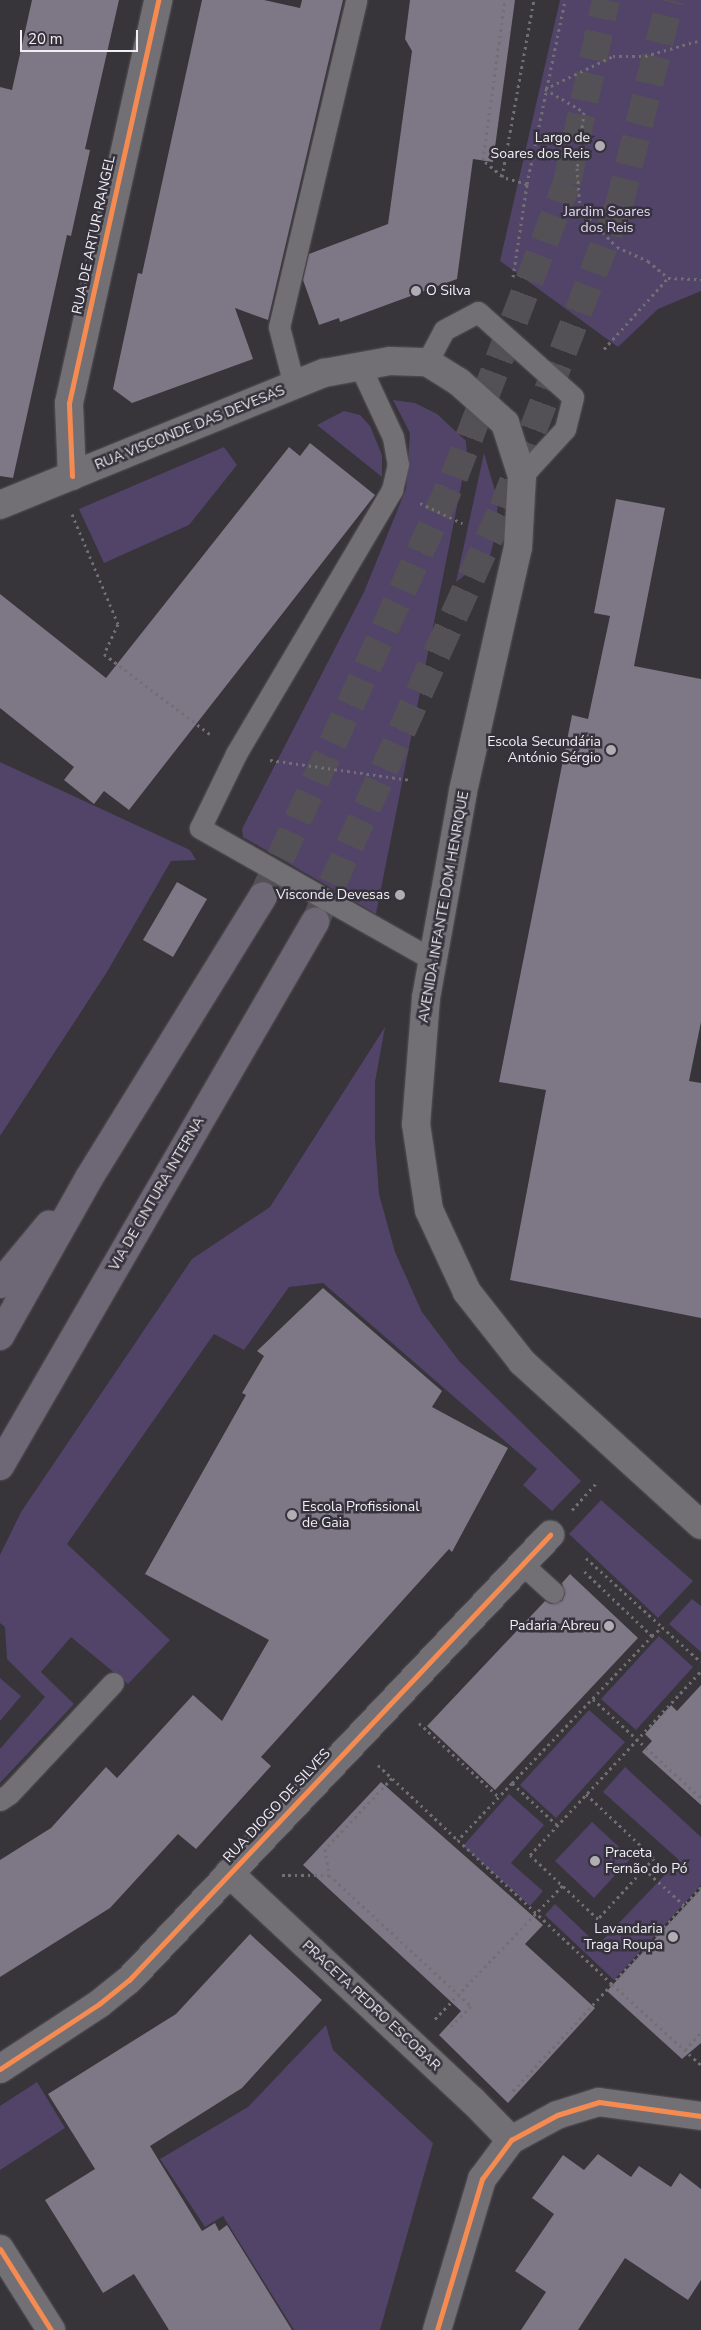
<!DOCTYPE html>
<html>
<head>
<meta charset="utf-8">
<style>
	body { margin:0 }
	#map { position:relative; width:701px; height:2330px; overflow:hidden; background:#37343a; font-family:"Nunito Sans",sans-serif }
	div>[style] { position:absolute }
	.green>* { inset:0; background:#524368 }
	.building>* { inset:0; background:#7d7786 }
	.highway-tunnel>* { height:28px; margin-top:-14px; transform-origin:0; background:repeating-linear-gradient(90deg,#535056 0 28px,transparent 0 42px) }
	.path>* { height:3px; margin-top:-1.5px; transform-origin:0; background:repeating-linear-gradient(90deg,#716f73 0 2.5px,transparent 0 6.5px) }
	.roads { filter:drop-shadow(0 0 1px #555358) drop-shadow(0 0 1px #555358) }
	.lane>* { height:21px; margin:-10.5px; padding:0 10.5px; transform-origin:10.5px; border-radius:10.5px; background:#727074 }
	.street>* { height:28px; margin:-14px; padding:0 14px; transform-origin:14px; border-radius:14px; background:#727074 }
	.secondary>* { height:28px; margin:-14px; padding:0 14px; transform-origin:14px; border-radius:14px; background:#727074 }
	.highway>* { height:28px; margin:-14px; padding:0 14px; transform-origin:14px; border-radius:14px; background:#6e6876 }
	.cycleway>* { height:5px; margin:-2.5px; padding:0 2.5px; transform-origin:2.5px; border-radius:2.5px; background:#f68b52 }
	.dots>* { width:14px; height:14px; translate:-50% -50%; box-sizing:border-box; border:2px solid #36323c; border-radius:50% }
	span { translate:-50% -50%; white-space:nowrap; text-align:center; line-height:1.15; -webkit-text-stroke:5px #36323c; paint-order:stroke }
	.poi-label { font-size:14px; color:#f1eff5 }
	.right { translate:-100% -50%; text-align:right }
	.left { translate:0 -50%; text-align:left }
	.park-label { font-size:14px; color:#e2d4f9 }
	.street-label { font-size:14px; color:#f1eff5 }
	.scale { position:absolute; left:20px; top:30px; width:118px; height:22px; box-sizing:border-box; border:2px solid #f1eff5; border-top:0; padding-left:6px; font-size:15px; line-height:18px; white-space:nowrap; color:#f1eff5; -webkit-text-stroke:4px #36323c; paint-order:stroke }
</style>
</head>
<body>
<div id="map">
	<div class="green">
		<i style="clip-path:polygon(560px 0,701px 0,701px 291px,658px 309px,618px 347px,500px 261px)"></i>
		<i style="clip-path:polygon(393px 400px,415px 403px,437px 414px,466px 441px,467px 456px,376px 914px,243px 837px,242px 829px,364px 592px,406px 489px,410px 433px)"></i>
		<i style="clip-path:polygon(344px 411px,360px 415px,370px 426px,382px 455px,382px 477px,317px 425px)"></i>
		<i style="clip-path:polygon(224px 447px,237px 465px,189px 525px,104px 563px,79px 509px)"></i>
		<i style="clip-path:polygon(484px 453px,498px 501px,495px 536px,490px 556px,456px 582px)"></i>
		<i style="clip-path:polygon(0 762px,190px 850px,196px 860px,171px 861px,107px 972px,0 1136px)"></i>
		<i style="clip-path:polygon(385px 1027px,375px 1082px,375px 1139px,379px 1194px,395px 1252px,422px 1312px,459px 1361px,581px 1481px,552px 1511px,523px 1485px,537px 1469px,323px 1283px,289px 1287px,244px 1350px,214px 1334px,67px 1544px,170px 1640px,128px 1684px,71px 1637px,41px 1672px,74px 1704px,0 1783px,0 1749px,45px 1697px,7px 1659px,5px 1627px,0 1623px,0 1555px,21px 1512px,192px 1259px,270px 1207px)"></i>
		<i style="clip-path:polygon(601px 1500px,693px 1581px,658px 1618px,569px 1534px)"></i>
		<i style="clip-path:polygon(692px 1599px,701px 1606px,701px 1652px,669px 1624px)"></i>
		<i style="clip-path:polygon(659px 1636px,693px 1667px,636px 1730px,601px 1699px)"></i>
		<i style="clip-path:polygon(0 1678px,21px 1696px,0 1721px)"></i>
		<i style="clip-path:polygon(589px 1710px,625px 1742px,556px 1818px,520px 1785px)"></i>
		<i style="clip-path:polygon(625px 1767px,701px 1837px,701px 1885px,614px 1980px,545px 1915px,555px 1904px,598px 1945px,679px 1860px,603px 1792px)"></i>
		<i style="clip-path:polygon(509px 1794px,544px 1825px,511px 1863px,543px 1891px,530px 1906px,463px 1846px)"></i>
		<i style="clip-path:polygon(592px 1822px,631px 1858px,594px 1898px,555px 1861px)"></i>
		<i style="clip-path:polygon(326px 2025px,333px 2050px,433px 2143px,380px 2330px,294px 2330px,223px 2216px,205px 2227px,160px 2159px,248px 2107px)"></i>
		<i style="clip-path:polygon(37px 2082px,65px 2128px,0 2170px,0 2106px)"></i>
	</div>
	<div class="building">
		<i style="clip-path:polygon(32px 0,119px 0,85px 149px,90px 150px,71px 236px,67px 235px,13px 478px,0 476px,0 87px,12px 90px)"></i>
		<i style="clip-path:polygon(202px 0,264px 0,300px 8px,302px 0,343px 0,268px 320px,235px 308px,253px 359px,132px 403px,113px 389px,138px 273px,142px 274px)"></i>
		<i style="clip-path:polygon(410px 0,515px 0,493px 162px,473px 159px,457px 279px,340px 322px,339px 318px,319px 325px,303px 280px,309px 254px,388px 224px,412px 51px,405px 39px)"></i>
		<i style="clip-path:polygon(310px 443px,375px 495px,129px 810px,104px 791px,94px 804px,64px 780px,74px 767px,0 708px,0 594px,106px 678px,289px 447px,300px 456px)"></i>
		<i style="clip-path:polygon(616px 499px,665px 508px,634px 666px,701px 679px,701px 1022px,689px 1081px,701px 1083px,701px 1318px,510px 1280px,546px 1090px,499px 1082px,572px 715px,588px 719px,610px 616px,594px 613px)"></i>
		<i style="clip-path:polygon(177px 882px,207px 899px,173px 957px,143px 940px)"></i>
		<i style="clip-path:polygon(323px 1288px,442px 1391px,432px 1407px,508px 1448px,452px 1552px,449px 1549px,261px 1757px,271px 1766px,196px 1849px,178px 1834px,110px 1908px,0 1977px,0 1860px,51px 1828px,106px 1767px,117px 1778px,193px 1695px,222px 1721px,269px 1640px,145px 1574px,246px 1395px,242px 1393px,264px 1356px,257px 1351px)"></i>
		<i style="clip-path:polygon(570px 1574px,638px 1638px,495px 1790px,427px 1726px,545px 1601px,551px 1604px,562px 1601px,565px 1594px,562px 1583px)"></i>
		<i style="clip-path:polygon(701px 1685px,701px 1805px,642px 1752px,652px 1741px,645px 1734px,671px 1705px,677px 1711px)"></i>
		<i style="clip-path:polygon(381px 1782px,543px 1925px,525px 1944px,595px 2008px,508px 2103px,439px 2035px,461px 2011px,303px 1865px)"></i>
		<i style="clip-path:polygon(701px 1889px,701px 2043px,682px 2059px,607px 1991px)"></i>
		<i style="clip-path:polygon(250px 1934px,322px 2000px,242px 2088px,150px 2146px,202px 2231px,215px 2223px,219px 2231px,227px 2225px,292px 2330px,169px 2330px,134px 2274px,103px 2293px,45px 2200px,95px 2169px,48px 2094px,176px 2014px)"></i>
		<i style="clip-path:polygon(598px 2154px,631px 2177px,639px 2166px,671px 2187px,680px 2173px,701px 2189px,701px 2280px,688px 2300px,625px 2258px,578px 2330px,521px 2330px,546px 2292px,515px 2271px,554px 2214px,532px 2198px,563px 2155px,584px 2170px)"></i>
	</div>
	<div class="highway-tunnel">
		<i style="left:263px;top:896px;width:460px;rotate:-65.5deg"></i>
		<i style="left:454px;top:477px;width:315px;rotate:-69deg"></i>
		<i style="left:567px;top:183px;width:187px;rotate:-78deg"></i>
		<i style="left:315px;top:922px;width:455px;rotate:-65.6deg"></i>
		<i style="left:503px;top:508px;width:324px;rotate:-69deg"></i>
		<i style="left:619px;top:206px;width:212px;rotate:-76.1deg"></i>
	</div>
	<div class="path">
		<i style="left:545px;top:89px;width:45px;rotate:30.5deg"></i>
		<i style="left:584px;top:112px;width:56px;rotate:97.1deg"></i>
		<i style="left:577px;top:168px;width:41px;rotate:85.8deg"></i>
		<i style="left:580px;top:209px;width:53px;rotate:45.8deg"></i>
		<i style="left:617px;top:247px;width:34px;rotate:24deg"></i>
		<i style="left:648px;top:261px;width:26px;rotate:40deg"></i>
		<i style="left:545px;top:89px;width:76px;rotate:-25.9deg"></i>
		<i style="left:613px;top:56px;width:32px"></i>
		<i style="left:645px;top:56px;width:58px;rotate:-15.9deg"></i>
		<i style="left:502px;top:176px;width:25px;rotate:-140deg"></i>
		<i style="left:483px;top:160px;width:162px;rotate:-82.2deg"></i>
		<i style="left:527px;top:184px;width:26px;rotate:-164deg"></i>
		<i style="left:502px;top:177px;width:180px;rotate:-79.8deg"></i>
		<i style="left:513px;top:277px;width:94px;rotate:-81.4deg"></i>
		<i style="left:527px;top:184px;width:188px;rotate:-78.3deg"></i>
		<i style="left:604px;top:349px;width:96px;rotate:-48deg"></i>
		<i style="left:668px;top:278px;width:33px;rotate:2deg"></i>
		<i style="left:420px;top:503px;width:47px;rotate:25.5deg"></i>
		<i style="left:72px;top:514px;width:119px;rotate:67.3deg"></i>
		<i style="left:118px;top:624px;width:33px;rotate:115deg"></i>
		<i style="left:104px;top:654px;width:134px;rotate:37.1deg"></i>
		<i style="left:270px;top:760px;width:141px;rotate:8.1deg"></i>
		<i style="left:572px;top:1510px;width:39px;rotate:-48deg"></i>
		<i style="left:586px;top:1558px;width:103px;rotate:42.2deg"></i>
		<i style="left:652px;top:1636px;width:13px;rotate:-42deg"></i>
		<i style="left:662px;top:1627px;width:52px;rotate:41.9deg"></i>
		<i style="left:593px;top:1699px;width:147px;rotate:42.5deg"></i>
		<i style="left:419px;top:1723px;width:109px;rotate:42.8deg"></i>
		<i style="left:378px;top:1765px;width:110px;rotate:43.2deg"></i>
		<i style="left:392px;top:1778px;width:98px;rotate:133.3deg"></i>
		<i style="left:325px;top:1849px;width:26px;rotate:81deg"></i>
		<i style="left:329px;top:1875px;width:193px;rotate:42.7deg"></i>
		<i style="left:471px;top:2006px;width:33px;rotate:134deg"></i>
		<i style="left:512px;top:1783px;width:79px;rotate:133.5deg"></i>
		<i style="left:458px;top:1840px;width:211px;rotate:43.1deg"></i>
		<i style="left:612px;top:1984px;width:147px;rotate:132.8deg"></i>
		<i style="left:586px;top:1794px;width:93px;rotate:43.3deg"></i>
		<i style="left:654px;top:1858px;width:83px;rotate:132.6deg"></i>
		<i style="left:598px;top:1919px;width:93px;rotate:-136.7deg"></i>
		<i style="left:530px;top:1855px;width:251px;rotate:-47.1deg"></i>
		<i style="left:557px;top:1825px;width:62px;rotate:-137deg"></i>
		<i style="left:512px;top:1783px;width:203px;rotate:-46.4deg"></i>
		<i style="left:652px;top:1636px;width:94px;rotate:-136.3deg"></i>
		<i style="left:644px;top:1869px;width:54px;rotate:42deg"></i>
		<i style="left:282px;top:1875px;width:47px"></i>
		<i style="left:701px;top:1887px;width:132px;rotate:132.5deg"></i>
		<i style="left:612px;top:1984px;width:120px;rotate:42.3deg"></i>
		<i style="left:435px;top:2019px;width:185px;rotate:-46.3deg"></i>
		<i style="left:685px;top:2050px;width:24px;rotate:-48deg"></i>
	</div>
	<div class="roads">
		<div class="lane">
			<i style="left:427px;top:362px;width:36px;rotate:-62deg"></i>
			<i style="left:444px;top:330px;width:38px;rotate:-28deg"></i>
			<i style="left:478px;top:312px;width:127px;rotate:41.8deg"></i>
			<i style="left:573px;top:397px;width:33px;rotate:104deg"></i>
			<i style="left:565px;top:429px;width:64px;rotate:132.5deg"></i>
			<i style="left:360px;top:366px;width:78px;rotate:65.1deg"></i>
			<i style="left:393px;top:437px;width:27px;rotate:80deg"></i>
			<i style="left:398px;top:464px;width:27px;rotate:103deg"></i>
			<i style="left:392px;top:490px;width:307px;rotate:120.6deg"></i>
			<i style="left:236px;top:754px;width:82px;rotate:115.9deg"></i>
			<i style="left:200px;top:828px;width:266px;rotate:29.5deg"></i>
			<i style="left:294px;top:385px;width:60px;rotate:-104.5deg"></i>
			<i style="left:279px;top:327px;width:336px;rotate:-76.7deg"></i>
			<i style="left:522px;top:1564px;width:42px;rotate:42.1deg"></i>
			<i style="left:0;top:1800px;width:11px;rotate:-34deg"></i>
			<i style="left:9px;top:1794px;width:152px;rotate:-46.9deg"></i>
		</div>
		<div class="street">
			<i style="left:72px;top:476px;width:73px;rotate:-92.4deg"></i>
			<i style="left:69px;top:403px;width:413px;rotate:-77.5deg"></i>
			<i style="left:229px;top:1873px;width:333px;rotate:43.1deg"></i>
			<i style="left:472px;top:2100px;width:56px;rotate:45.7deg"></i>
			<i style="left:0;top:2069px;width:118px;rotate:-33.3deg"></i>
			<i style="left:99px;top:2004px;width:38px;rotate:-39deg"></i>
			<i style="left:129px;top:1980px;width:613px;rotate:-46.59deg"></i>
			<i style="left:0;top:2249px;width:96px;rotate:57.8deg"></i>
			<i style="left:437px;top:2330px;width:158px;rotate:-73.4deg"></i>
			<i style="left:482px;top:2179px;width:49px;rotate:-53.4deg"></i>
			<i style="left:511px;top:2140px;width:52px;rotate:-28.5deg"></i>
			<i style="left:557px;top:2115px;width:44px;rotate:-17.2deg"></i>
			<i style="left:599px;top:2102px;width:103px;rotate:7.8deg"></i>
		</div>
		<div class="secondary">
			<i style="left:0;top:505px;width:350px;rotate:-22.2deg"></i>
			<i style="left:324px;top:373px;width:67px;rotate:-10.3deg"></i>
			<i style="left:390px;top:361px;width:37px;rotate:2deg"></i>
			<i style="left:427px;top:362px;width:38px;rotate:32deg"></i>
			<i style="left:459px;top:382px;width:62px;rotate:41.7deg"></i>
			<i style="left:505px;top:423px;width:56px;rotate:72.2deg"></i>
			<i style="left:522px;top:476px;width:71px;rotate:93.2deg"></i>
			<i style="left:518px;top:547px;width:251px;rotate:102.7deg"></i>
			<i style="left:463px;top:792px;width:209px;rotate:100.2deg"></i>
			<i style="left:426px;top:998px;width:126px;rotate:94.5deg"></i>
			<i style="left:416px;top:1124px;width:87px;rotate:81.4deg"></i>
			<i style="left:429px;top:1210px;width:90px;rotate:65.1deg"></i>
			<i style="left:467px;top:1292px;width:89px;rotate:51.8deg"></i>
			<i style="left:522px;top:1362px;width:242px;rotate:42.3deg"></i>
		</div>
		<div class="highway">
			<i style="left:0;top:1284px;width:77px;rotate:-50.3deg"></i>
			<i style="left:0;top:1336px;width:181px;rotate:-60.6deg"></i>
			<i style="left:89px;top:1178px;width:331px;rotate:-58.3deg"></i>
			<i style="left:0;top:1466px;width:629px;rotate:-59.93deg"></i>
		</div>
	</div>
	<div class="cycleway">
		<i style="left:72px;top:476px;width:73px;rotate:-92.4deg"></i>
		<i style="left:69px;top:403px;width:413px;rotate:-77.5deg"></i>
		<i style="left:0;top:2069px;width:118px;rotate:-33.3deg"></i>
		<i style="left:99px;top:2004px;width:38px;rotate:-39deg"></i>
		<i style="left:129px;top:1980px;width:613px;rotate:-46.59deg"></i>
		<i style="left:0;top:2249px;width:96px;rotate:57.8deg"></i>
		<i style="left:437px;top:2330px;width:158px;rotate:-73.4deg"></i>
		<i style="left:482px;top:2179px;width:49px;rotate:-53.4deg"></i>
		<i style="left:511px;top:2140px;width:52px;rotate:-28.5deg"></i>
		<i style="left:557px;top:2115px;width:44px;rotate:-17.2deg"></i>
		<i style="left:599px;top:2102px;width:103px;rotate:7.8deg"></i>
	</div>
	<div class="dots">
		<i style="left:600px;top:146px;background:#b0aeb4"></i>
		<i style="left:416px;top:291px;background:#b0aeb4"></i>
		<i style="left:611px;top:750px;background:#b0aeb4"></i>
		<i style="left:400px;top:895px;background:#b0aeb4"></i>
		<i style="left:292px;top:1515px;background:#b0aeb4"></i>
		<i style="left:609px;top:1626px;background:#b0aeb4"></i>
		<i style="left:595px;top:1861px;background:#b0aeb4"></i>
		<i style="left:673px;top:1937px;background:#b0aeb4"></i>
	</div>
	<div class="poi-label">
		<span class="right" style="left:590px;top:146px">Largo de<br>Soares dos Reis</span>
		<span class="left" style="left:426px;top:291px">O Silva</span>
		<span class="right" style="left:601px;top:750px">Escola Secundária<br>António Sérgio</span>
		<span class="right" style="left:390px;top:895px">Visconde Devesas</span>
		<span class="left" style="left:302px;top:1515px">Escola Profissional<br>de Gaia</span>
		<span class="right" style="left:599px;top:1626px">Padaria Abreu</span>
		<span class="left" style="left:605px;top:1861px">Praceta<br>Fernão do Pó</span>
		<span class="right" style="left:663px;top:1937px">Lavandaria<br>Traga Roupa</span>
	</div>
	<div class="park-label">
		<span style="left:607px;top:220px">Jardim Soares<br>dos Reis</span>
	</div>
	<div class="street-label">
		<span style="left:94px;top:235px;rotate:-78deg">RUA DE ARTUR RANGEL</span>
		<span style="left:190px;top:428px;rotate:-22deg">RUA VISCONDE DAS DEVESAS</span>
		<span style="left:444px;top:907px;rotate:-80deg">AVENIDA INFANTE DOM HENRIQUE</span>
		<span style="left:157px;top:1194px;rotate:-60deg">VIA DE CINTURA INTERNA</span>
		<span style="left:277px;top:1806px;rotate:-47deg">RUA DIOGO DE SILVES</span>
		<span style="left:371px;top:2006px;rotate:43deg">PRACETA PEDRO ESCOBAR</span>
	</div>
	<div class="scale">20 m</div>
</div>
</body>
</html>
